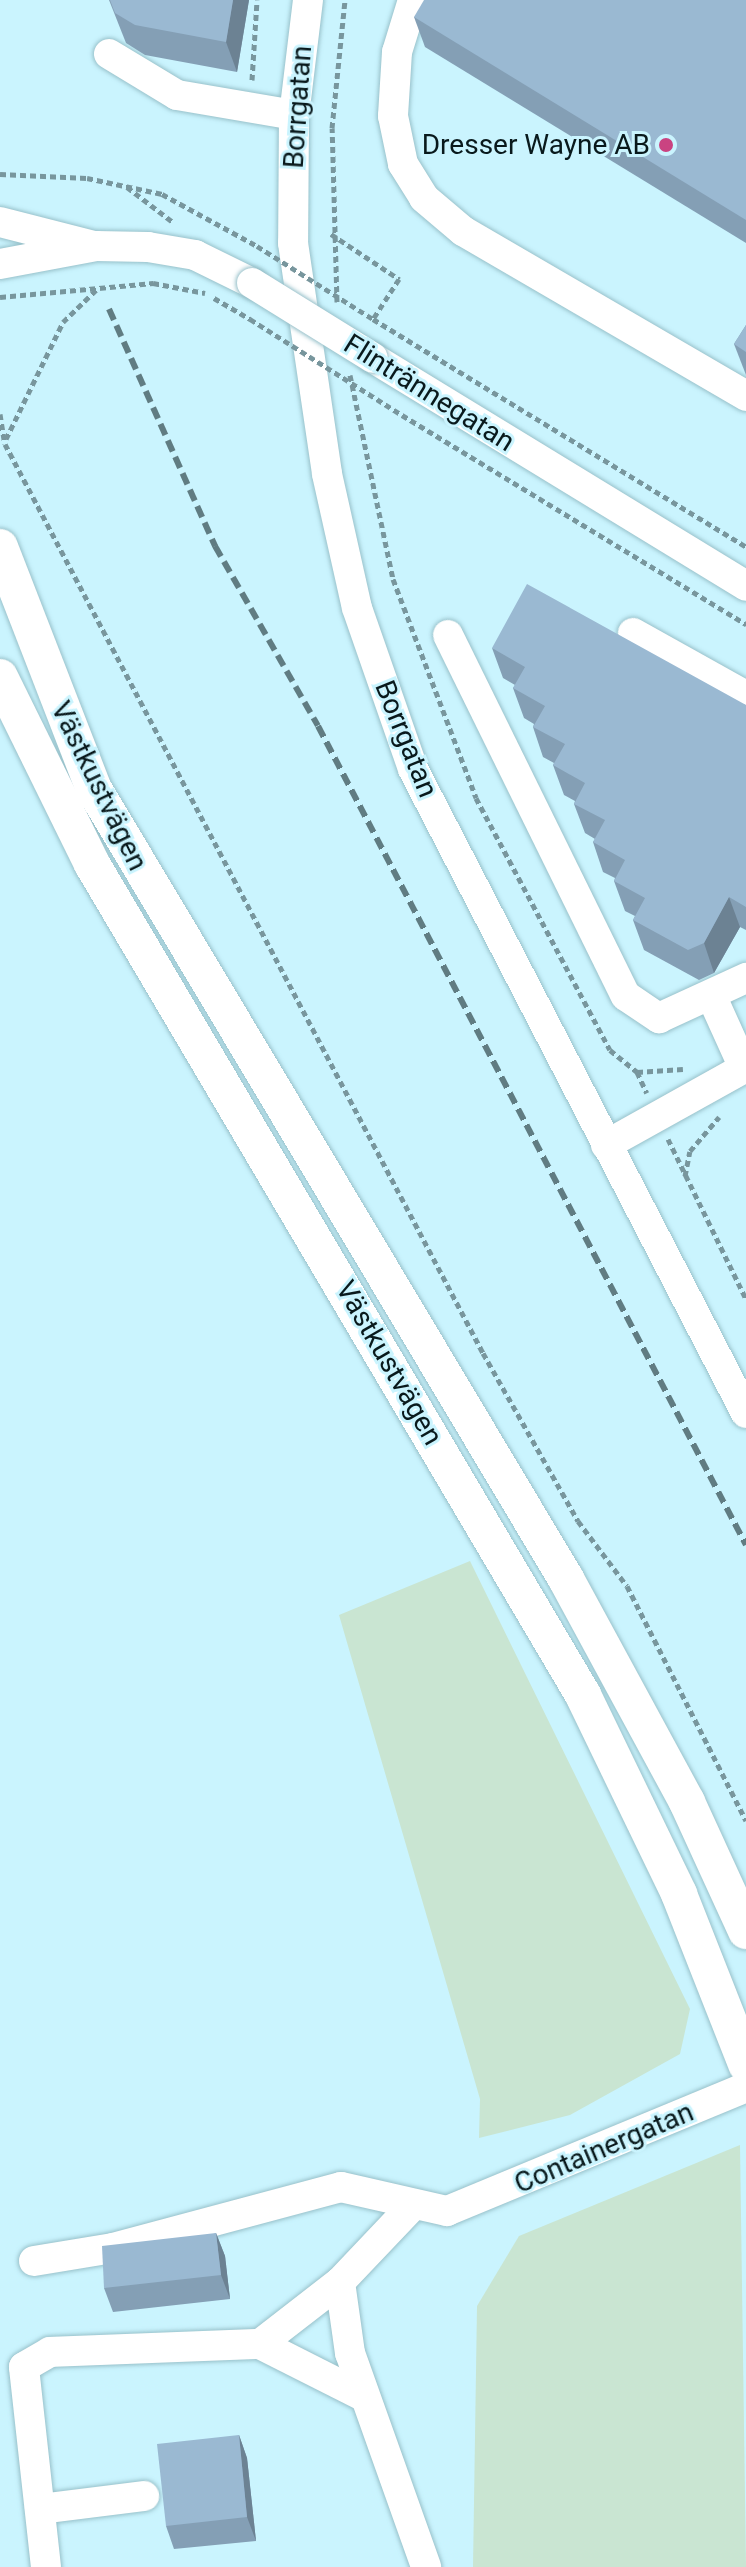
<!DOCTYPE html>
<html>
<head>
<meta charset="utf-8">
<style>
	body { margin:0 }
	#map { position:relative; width:746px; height:2567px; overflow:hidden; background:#caf4fe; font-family:Roboto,sans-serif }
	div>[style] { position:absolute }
	.green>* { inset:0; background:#c9e5d2 }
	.path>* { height:5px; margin-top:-2.5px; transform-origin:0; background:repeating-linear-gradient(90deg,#78969d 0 6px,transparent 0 10px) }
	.roads { filter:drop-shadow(0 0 2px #98c1ca) drop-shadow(0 0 2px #98c1ca) }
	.minor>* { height:30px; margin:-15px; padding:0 15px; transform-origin:15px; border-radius:15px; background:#fff }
	.major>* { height:36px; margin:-18px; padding:0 18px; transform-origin:18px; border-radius:18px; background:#fff }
	.rail>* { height:6px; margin-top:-3px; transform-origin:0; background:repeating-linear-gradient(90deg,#607c82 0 12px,transparent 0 18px) }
	.path-bridge>* { height:5px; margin-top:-2.5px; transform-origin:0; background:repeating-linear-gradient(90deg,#78969d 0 6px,transparent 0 10px) }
	.bridges { filter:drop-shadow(0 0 2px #98c1ca) drop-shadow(0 0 2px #98c1ca) }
	.minor-bridge>* { height:30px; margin:-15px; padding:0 15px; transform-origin:15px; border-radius:15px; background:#fff }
	.wall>* { inset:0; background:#849fb5 }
	.shaded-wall>* { inset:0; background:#6c8293 }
	.building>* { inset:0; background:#9ab9d2 }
	.dots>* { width:22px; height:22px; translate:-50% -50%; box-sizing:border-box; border:4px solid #caf4fe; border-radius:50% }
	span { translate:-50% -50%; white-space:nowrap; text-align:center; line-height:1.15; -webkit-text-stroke:6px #caf4fe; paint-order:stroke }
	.street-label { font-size:28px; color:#09191c }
	.poi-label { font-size:28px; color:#09191c }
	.right { translate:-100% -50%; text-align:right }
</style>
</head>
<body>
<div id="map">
	<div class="green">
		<i style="clip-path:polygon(470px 1561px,690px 2009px,680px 2054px,570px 2115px,479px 2138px,480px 2099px,339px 1615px)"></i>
		<i style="clip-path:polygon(740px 2145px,746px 2567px,473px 2567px,477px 2306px,519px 2236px)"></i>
	</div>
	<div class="path">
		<i style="left:252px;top:80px;width:80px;rotate:-86.4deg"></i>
		<i style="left:0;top:174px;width:87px;rotate:2.6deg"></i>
		<i style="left:87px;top:178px;width:77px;rotate:12deg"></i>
		<i style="left:162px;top:194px;width:108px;rotate:28.7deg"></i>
		<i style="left:127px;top:187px;width:58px;rotate:37.3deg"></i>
		<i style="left:331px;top:234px;width:82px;rotate:33.5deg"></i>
		<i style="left:399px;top:279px;width:48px;rotate:123deg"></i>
		<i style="left:373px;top:319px;width:437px;rotate:31.4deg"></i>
		<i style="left:0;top:297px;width:154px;rotate:-5.2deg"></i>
		<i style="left:153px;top:283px;width:53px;rotate:10.9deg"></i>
		<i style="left:214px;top:298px;width:42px;rotate:30.3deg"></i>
		<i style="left:337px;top:302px;width:174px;rotate:-91.6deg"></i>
		<i style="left:332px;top:128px;width:129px;rotate:-84.2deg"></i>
		<i style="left:350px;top:375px;width:208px;rotate:78.1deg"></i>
		<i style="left:393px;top:579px;width:234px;rotate:69.2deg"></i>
		<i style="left:476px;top:798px;width:285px;rotate:62deg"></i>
		<i style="left:610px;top:1050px;width:35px;rotate:39deg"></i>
		<i style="left:637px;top:1072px;width:46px;rotate:-3.7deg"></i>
		<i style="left:0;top:414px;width:30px;rotate:81deg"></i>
		<i style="left:5px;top:444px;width:1027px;rotate:62.26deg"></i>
		<i style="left:483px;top:1353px;width:193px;rotate:60.5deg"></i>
		<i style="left:578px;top:1521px;width:81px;rotate:53deg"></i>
		<i style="left:627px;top:1586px;width:263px;rotate:63.1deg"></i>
		<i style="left:402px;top:415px;width:403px;rotate:31.3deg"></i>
		<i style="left:6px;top:439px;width:130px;rotate:-64deg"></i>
		<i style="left:63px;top:322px;width:47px;rotate:-44.1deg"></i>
		<i style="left:637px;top:1072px;width:23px;rotate:65deg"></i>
		<i style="left:668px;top:1139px;width:178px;rotate:64deg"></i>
		<i style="left:685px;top:1176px;width:25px;rotate:-79deg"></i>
		<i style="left:690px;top:1151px;width:45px;rotate:-49.5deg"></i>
	</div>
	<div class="roads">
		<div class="minor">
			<i style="left:308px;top:0;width:116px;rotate:96.9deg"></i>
			<i style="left:294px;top:115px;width:128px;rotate:90.4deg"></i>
			<i style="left:293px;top:243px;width:233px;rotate:81.6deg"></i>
			<i style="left:327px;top:474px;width:137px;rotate:77.4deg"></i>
			<i style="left:357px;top:608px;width:170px;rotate:70.8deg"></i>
			<i style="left:413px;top:769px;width:725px;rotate:62.66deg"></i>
			<i style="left:413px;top:0;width:54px;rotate:107.1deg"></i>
			<i style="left:397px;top:52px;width:64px;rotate:93.6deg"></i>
			<i style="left:393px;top:116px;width:49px;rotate:78.2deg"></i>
			<i style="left:403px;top:164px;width:40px;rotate:58deg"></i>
			<i style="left:424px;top:198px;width:51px;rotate:40.2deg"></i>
			<i style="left:463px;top:231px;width:328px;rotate:30.2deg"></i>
			<i style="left:109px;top:54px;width:79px;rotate:31.1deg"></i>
			<i style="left:177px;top:95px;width:119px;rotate:9.7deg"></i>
			<i style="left:0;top:222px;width:97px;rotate:14.3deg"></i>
			<i style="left:0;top:264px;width:98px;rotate:-10.6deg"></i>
			<i style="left:96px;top:246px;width:52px;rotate:1.1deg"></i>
			<i style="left:148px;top:247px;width:48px;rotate:9.7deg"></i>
			<i style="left:195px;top:255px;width:64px;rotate:26.2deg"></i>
			<i style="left:373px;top:358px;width:437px;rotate:31.4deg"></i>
			<i style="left:633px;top:633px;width:129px;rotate:29.1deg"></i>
			<i style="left:448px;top:635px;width:402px;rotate:63.8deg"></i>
			<i style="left:626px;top:996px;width:40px;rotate:34deg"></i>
			<i style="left:659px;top:1018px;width:96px;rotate:-24.7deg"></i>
			<i style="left:711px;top:995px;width:80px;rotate:65.7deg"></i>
			<i style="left:606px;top:1145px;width:160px;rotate:-29.1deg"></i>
			<i style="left:34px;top:2261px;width:80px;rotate:-9.3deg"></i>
			<i style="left:113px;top:2248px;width:236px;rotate:-15deg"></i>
			<i style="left:341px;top:2187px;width:109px;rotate:12.8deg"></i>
			<i style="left:447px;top:2211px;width:324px;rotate:-22.5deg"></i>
			<i style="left:340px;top:2282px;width:72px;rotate:82deg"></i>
			<i style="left:350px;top:2353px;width:227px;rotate:70.4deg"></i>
			<i style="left:260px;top:2344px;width:115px;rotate:26.8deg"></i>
			<i style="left:40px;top:2509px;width:105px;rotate:-7.1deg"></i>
			<i style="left:46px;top:2567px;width:201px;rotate:-96.3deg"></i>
			<i style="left:24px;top:2367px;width:30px;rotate:-30deg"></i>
			<i style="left:50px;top:2352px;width:210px;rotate:-2.2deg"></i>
			<i style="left:260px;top:2344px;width:101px;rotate:-37.8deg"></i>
			<i style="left:340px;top:2282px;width:105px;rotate:-46.5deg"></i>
		</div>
		<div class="major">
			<i style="left:0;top:547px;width:260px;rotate:68.8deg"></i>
			<i style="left:94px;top:789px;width:920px;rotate:59.14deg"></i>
			<i style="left:566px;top:1579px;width:254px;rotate:61.5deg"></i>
			<i style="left:687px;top:1802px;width:142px;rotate:65.4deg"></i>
			<i style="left:0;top:677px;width:208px;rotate:63.8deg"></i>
			<i style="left:92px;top:864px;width:965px;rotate:59.42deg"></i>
			<i style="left:583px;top:1695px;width:221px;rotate:64.2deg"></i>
			<i style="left:679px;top:1894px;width:183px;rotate:68.5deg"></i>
		</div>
	</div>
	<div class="rail">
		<i style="left:109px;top:309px;width:260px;rotate:65.9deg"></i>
		<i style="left:215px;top:546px;width:207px;rotate:60.2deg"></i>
		<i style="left:318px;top:726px;width:924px;rotate:62.41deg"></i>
	</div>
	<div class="path-bridge">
		<i style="left:257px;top:246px;width:137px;rotate:32.2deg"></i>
		<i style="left:250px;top:319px;width:180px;rotate:32.3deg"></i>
	</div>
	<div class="bridges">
		<div class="minor-bridge">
			<i style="left:252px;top:283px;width:142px;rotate:31.8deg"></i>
		</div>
	</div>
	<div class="wall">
		<i style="clip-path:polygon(109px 0,249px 0,237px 72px,145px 55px,126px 43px)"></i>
		<i style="clip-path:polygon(746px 0,746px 243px,425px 47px,414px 17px)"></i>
		<i style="clip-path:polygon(746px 325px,746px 375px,734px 344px)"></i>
		<i style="clip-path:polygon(492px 648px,746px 705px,746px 930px,740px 927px,714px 973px,699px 980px,644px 950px,633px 920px,635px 916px,625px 911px,614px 881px,615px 878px,603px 872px,593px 842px,595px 839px,585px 833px,574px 804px,575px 801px,564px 795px,553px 765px,554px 763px,543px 757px,533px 727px,534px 724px,524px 718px,513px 688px,515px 685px,503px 678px)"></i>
		<i style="clip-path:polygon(216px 2233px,225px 2256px,230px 2299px,113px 2312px,104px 2288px)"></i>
		<i style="clip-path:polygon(239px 2435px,247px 2458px,256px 2541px,174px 2549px,166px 2526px)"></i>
	</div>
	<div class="shaded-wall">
		<i style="clip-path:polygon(233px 0,249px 0,237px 72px,226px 42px)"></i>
		<i style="clip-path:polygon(729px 897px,740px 927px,714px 973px,704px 943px)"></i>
		<i style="clip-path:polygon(216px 2233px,225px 2256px,230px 2299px,221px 2275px)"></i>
		<i style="clip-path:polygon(239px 2435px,247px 2458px,256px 2541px,247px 2517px)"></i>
	</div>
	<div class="building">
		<i style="clip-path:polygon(110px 0,233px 0,226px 42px,135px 25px,115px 13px)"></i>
		<i style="clip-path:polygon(424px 0,746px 0,746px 220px,414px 17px)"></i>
		<i style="clip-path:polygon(746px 325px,746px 352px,734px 344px)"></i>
		<i style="clip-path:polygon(527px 584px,746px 705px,746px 907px,729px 897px,704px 943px,688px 950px,633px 920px,645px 898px,614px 881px,625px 860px,593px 842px,605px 820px,574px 804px,585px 783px,553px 765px,565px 744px,533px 727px,545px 706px,513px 688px,525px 667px,492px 648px)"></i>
		<i style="clip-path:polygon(216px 2233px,221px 2275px,104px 2288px,102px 2246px)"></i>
		<i style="clip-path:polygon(239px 2435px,247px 2517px,166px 2526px,157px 2444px)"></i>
	</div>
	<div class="dots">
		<i style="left:666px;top:145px;background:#ca4381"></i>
	</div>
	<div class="street-label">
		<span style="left:298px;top:107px;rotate:-86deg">Borrgatan</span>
		<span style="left:429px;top:393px;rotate:32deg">Flintrännegatan</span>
		<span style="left:406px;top:739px;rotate:68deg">Borrgatan</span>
		<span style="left:99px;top:786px;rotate:64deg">Västkustvägen</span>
		<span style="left:389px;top:1363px;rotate:60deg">Västkustvägen</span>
		<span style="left:604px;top:2148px;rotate:-23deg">Containergatan</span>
	</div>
	<div class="poi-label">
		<span class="right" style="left:650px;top:145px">Dresser Wayne AB</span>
	</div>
</div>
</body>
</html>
